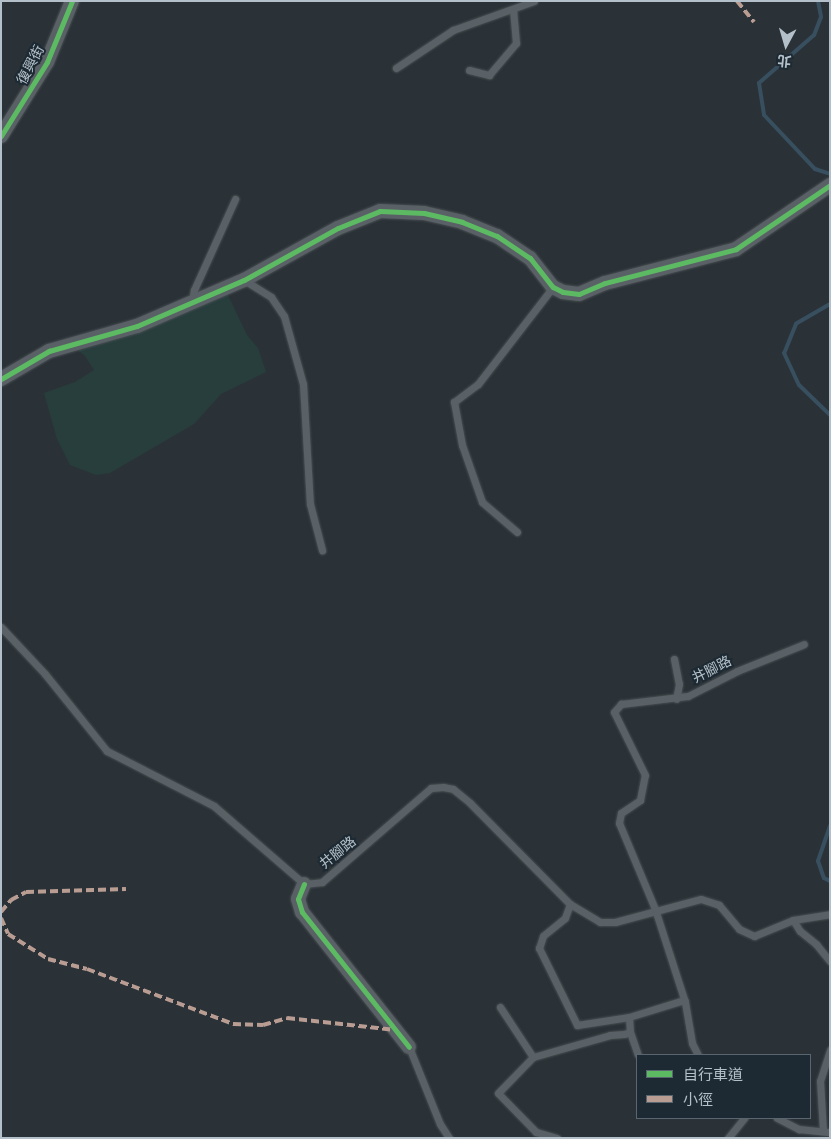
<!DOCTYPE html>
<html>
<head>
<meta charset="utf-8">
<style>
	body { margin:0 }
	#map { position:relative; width:831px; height:1139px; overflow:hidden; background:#2a3237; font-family:"Alegreya Sans","Noto Sans TC",sans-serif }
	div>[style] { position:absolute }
	.green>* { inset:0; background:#273e3d }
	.stream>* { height:4px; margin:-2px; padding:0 2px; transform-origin:2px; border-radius:2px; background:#384f60 }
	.roads { filter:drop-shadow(0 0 1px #484e52) drop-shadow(0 0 1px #484e52) }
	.service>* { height:7px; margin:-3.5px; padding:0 3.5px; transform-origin:3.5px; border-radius:3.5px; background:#5a6166 }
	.minor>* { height:14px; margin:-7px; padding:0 7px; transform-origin:7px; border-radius:7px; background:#5a6166 }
	.quiet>* { height:4px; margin-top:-2px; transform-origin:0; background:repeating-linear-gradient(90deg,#b99d93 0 8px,transparent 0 12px) }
	.cycleway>* { height:5px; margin:-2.5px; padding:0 2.5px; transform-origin:2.5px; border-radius:2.5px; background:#5cba63 }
	span { translate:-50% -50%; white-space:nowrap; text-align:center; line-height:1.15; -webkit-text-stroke:4px #1d2a33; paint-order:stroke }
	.street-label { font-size:14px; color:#b4c0c9 }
	.frame { position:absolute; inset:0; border:2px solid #b4c0c9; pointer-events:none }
	.legend { position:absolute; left:636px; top:1054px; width:175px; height:65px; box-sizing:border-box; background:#1d2a33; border:1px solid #59666f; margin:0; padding:6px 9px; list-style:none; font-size:15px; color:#b4c0c9 }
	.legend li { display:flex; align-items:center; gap:10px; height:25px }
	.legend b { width:25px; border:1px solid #59666f }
	.north { position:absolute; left:761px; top:20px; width:50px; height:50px; -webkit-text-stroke:4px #1d2a33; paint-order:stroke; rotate:186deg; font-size:14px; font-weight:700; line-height:20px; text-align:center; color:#b4c0c9 }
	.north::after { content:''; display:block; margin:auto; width:18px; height:22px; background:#b4c0c9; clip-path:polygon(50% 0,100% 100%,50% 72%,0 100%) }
</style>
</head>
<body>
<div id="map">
	<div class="green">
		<i style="clip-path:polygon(225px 289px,247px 335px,258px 348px,266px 372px,221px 394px,194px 424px,110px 473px,96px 475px,70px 465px,57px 439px,44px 393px,75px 382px,94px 370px,85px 356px,69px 343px)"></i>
	</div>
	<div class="stream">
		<i style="left:818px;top:1px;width:16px;rotate:79deg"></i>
		<i style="left:821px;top:17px;width:19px;rotate:111deg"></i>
		<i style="left:814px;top:35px;width:73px;rotate:138.9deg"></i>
		<i style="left:759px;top:83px;width:32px;rotate:81deg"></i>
		<i style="left:764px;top:115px;width:74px;rotate:46.6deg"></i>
		<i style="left:815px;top:169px;width:16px;rotate:18deg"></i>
		<i style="left:830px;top:304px;width:39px;rotate:150deg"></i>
		<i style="left:796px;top:324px;width:31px;rotate:112deg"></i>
		<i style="left:784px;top:353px;width:35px;rotate:65deg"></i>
		<i style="left:799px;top:385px;width:43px;rotate:44.1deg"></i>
		<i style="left:830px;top:826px;width:37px;rotate:109deg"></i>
		<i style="left:818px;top:861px;width:18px;rotate:71deg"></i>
		<i style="left:824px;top:878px;width:7px;rotate:27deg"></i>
	</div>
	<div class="roads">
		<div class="service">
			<i style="left:396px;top:68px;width:69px;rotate:-33.7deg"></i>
			<i style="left:453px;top:30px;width:86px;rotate:-19.7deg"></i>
			<i style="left:469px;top:70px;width:21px;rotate:14deg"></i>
			<i style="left:489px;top:75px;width:42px;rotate:-49.8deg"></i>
			<i style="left:516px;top:43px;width:32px;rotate:-95deg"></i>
			<i style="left:244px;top:280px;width:32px;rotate:32deg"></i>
			<i style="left:271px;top:297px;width:23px;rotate:56deg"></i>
			<i style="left:284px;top:316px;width:71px;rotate:74.4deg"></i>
			<i style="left:303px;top:384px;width:120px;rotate:86.7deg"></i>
			<i style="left:310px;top:504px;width:48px;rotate:75.4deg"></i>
			<i style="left:192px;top:301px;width:11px;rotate:-80deg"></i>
			<i style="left:194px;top:290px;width:100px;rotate:-65.7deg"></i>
			<i style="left:517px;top:532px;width:46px;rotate:-139.4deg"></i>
			<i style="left:482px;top:502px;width:60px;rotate:-109.3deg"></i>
			<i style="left:462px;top:445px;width:44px;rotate:-100.5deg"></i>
			<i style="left:454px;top:402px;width:30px;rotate:-37deg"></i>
			<i style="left:478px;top:384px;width:123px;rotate:-52.3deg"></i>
			<i style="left:1px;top:627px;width:64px;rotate:46.9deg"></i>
			<i style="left:45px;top:674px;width:99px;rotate:51.2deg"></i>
			<i style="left:107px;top:751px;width:120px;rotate:27.2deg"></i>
			<i style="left:214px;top:806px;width:119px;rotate:40.9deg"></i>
			<i style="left:304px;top:884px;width:18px;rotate:-6deg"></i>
			<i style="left:322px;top:882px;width:144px;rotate:-40.8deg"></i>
			<i style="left:431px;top:788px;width:12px;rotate:-5deg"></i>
			<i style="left:443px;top:787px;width:10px;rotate:11deg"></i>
			<i style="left:453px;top:789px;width:22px;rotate:39deg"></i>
			<i style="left:470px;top:803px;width:142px;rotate:45.3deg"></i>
			<i style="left:570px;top:904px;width:35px;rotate:31deg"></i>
			<i style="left:600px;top:922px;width:15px"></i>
			<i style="left:615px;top:922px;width:89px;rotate:-15deg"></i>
			<i style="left:701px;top:899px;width:19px;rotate:18deg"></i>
			<i style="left:719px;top:905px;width:31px;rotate:50deg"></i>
			<i style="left:739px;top:929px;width:17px;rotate:25deg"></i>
			<i style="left:754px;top:936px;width:42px;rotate:-22.3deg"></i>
			<i style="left:793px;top:920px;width:37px;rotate:-9deg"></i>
			<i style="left:674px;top:659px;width:25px;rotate:79deg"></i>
			<i style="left:679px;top:684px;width:15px;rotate:101deg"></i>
			<i style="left:570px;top:904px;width:15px;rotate:110deg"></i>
			<i style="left:565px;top:918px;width:28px;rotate:141deg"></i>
			<i style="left:543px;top:936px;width:13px;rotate:108deg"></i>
			<i style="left:539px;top:948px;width:86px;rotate:63.7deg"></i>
			<i style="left:577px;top:1025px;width:53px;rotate:-8.7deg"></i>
			<i style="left:629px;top:1017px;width:58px;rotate:-17.2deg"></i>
			<i style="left:793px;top:920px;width:13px;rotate:58deg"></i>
			<i style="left:800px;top:931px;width:21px;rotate:39deg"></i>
			<i style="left:816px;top:944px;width:22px;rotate:51deg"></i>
			<i style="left:500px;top:1007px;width:60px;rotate:56.6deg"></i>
			<i style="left:630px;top:1032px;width:24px;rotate:71deg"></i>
			<i style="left:409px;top:1047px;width:83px;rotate:68.1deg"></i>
			<i style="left:440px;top:1124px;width:17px;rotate:57deg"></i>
			<i style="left:698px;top:1055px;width:13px;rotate:-117deg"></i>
			<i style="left:692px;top:1043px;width:42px;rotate:-99.7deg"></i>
			<i style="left:685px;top:1002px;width:98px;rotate:-107.9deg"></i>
			<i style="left:655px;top:909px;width:93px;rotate:-112.7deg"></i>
			<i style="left:619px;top:823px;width:10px;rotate:-79deg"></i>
			<i style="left:621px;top:813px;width:23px;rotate:-34deg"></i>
			<i style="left:640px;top:800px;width:25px;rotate:-79deg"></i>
			<i style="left:645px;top:775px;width:70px;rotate:-116.2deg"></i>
			<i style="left:614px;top:712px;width:11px;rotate:-49deg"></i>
			<i style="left:621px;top:704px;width:67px;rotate:-6.8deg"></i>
			<i style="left:688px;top:696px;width:55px;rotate:-27deg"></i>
			<i style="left:737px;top:671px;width:72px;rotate:-21.9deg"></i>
			<i style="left:777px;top:1118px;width:25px;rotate:27deg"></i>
			<i style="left:799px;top:1129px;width:31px;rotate:6deg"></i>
			<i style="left:823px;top:1131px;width:50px;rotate:-93.4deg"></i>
			<i style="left:820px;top:1081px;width:33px;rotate:-72deg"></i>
			<i style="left:557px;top:1138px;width:22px;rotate:-164deg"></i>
			<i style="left:536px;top:1132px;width:54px;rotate:-134.3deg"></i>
			<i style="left:498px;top:1093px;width:50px;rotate:-45.8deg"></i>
			<i style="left:533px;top:1057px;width:80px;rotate:-15.9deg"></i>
			<i style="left:610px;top:1035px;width:14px;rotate:-4deg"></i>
			<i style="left:624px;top:1034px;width:6px;rotate:-18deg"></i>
			<i style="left:630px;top:1032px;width:15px;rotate:-94deg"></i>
			<i style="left:728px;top:1138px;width:26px;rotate:-51deg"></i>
		</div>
		<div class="minor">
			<i style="left:1px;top:136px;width:87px;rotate:-58.1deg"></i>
			<i style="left:47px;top:62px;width:66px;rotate:-67.7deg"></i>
			<i style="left:1px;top:379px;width:56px;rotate:-30.3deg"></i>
			<i style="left:49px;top:351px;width:91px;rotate:-15.9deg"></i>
			<i style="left:137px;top:326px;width:116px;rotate:-23.3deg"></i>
			<i style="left:244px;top:280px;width:107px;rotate:-29deg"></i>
			<i style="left:338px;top:228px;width:45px;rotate:-22deg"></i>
			<i style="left:380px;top:211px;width:44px;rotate:2.6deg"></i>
			<i style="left:424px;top:213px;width:39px;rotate:13deg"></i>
			<i style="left:462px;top:222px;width:38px;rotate:22deg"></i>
			<i style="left:497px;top:236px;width:40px;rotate:34deg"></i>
			<i style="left:530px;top:258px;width:37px;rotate:52deg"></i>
			<i style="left:553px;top:287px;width:11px;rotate:27deg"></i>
			<i style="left:563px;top:292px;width:16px;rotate:7deg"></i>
			<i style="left:579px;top:294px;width:28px;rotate:-23deg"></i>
			<i style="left:605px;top:283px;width:135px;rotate:-14.5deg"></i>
			<i style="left:736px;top:249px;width:114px;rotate:-34.2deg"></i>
			<i style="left:304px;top:884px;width:16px;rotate:112deg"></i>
			<i style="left:298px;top:899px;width:14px;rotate:73deg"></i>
			<i style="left:302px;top:912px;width:172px;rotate:51.6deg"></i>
		</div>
	</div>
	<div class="quiet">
		<i style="left:737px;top:1px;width:27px;rotate:51deg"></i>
		<i style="left:1px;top:912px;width:16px;rotate:-50deg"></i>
		<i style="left:11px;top:900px;width:17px;rotate:-28deg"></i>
		<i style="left:26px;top:892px;width:100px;rotate:-1.7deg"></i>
		<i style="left:1px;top:918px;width:17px;rotate:66deg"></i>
		<i style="left:8px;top:934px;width:47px;rotate:32deg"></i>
		<i style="left:48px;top:959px;width:40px;rotate:14.4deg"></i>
		<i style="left:87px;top:969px;width:156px;rotate:20.6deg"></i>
		<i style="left:233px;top:1024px;width:30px;rotate:2deg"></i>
		<i style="left:263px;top:1025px;width:25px;rotate:-16deg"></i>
		<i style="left:287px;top:1018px;width:109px;rotate:6.3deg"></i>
	</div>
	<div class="cycleway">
		<i style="left:1px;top:136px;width:87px;rotate:-58.1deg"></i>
		<i style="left:47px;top:62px;width:66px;rotate:-67.7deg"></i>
		<i style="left:1px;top:379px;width:56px;rotate:-30.3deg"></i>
		<i style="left:49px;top:351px;width:91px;rotate:-15.9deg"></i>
		<i style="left:137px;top:326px;width:116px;rotate:-23.3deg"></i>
		<i style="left:244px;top:280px;width:107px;rotate:-29deg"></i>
		<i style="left:338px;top:228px;width:45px;rotate:-22deg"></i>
		<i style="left:380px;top:211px;width:44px;rotate:2.6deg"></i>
		<i style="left:424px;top:213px;width:39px;rotate:13deg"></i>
		<i style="left:462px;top:222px;width:38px;rotate:22deg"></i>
		<i style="left:497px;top:236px;width:40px;rotate:34deg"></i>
		<i style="left:530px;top:258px;width:37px;rotate:52deg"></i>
		<i style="left:553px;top:287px;width:11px;rotate:27deg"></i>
		<i style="left:563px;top:292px;width:16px;rotate:7deg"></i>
		<i style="left:579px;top:294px;width:28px;rotate:-23deg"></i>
		<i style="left:605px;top:283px;width:135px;rotate:-14.5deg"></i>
		<i style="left:736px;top:249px;width:114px;rotate:-34.2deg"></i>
		<i style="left:304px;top:884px;width:16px;rotate:112deg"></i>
		<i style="left:298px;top:899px;width:14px;rotate:73deg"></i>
		<i style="left:302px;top:912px;width:172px;rotate:51.6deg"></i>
	</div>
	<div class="street-label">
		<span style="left:31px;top:65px;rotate:-62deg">復興街</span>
		<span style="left:712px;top:670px;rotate:-27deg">井腳路</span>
		<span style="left:338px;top:853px;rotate:-39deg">井腳路</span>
	</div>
	<div class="frame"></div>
	<ul class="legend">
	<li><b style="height:6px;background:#5cba63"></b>自行車道</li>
	<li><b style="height:6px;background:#b99d93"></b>小徑</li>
	</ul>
	<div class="north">北</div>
</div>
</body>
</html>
